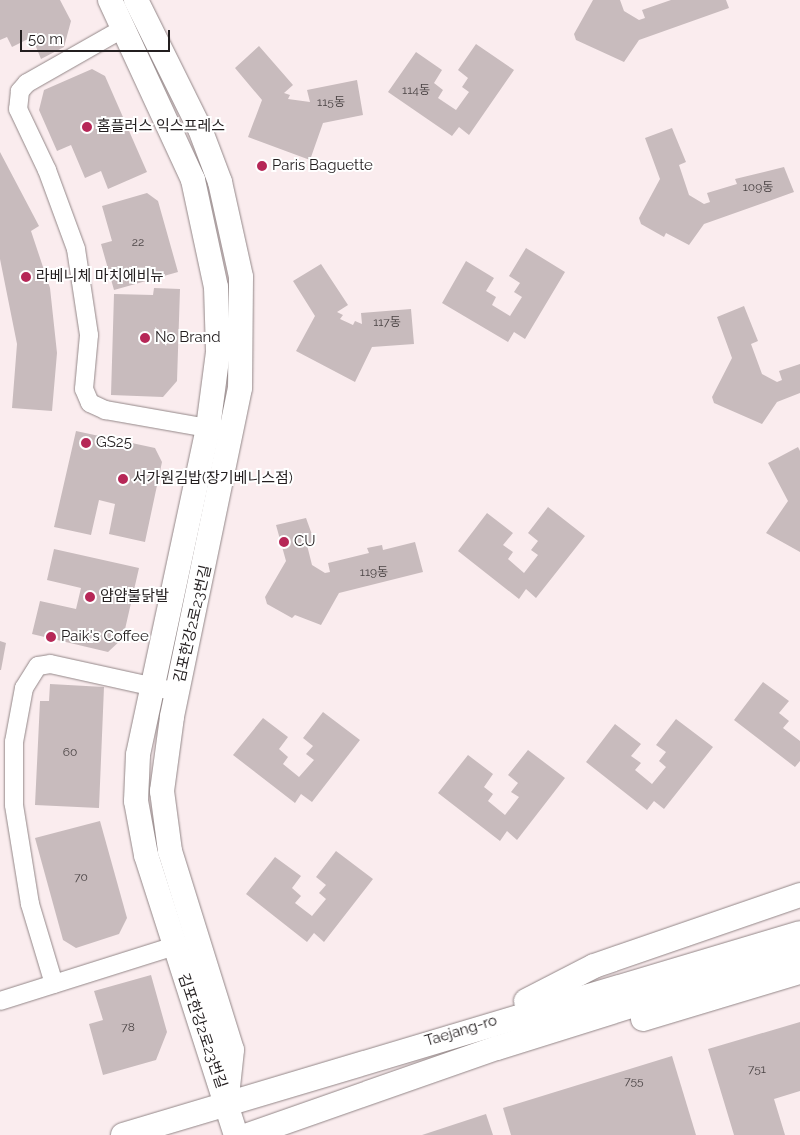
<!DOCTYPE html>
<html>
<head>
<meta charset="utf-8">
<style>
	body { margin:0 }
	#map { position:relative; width:800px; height:1135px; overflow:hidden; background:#faecee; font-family:Raleway,"Noto Sans KR",sans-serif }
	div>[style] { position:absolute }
	.building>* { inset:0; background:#c8bbbd }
	.roads { filter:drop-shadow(0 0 1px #938788) drop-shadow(0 0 1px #938788) }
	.street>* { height:18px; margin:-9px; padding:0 9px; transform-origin:9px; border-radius:9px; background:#fff }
	.secondary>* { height:24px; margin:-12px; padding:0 12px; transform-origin:12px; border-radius:12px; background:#fff }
	.dots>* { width:14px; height:14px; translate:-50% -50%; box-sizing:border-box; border:2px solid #fff; border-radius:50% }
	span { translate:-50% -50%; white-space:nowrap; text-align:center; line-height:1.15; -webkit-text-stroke:4px #fff; paint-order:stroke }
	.number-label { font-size:12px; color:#4c4546 }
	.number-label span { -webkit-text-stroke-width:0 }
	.poi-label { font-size:15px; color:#231e1f }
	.left { translate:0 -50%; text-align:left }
	.street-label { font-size:15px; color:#231e1f }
	.scale { position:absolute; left:20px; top:30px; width:150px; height:22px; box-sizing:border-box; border:2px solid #231e1f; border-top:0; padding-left:6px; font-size:15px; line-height:18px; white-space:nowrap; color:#231e1f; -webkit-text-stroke:4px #fff; paint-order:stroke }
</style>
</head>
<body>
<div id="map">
	<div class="building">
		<i style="clip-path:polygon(0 0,60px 0,71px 21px,64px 47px,41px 59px,32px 37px,12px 47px,7px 37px,0 40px)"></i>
		<i style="clip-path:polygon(593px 0,620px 0,624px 11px,639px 20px,645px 18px,642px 10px,671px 0,726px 0,729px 8px,639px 40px,624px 62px,576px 40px,574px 34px)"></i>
		<i style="clip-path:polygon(476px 44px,514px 70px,469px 135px,459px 127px,452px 136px,388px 92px,416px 52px,442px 70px,434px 83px,443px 90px,438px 98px,456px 110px,469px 92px,462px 87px,468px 78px,458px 70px)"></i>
		<i style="clip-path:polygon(259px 46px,293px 85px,284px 93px,290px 95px,288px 99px,310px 102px,307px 90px,357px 80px,363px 115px,323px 123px,310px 160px,248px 137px,262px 100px,235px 68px)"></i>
		<i style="clip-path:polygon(92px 69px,105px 76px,147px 172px,108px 189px,101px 171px,85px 178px,71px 145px,57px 151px,39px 110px,44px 90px)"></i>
		<i style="clip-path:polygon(672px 128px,686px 162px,679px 165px,689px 195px,704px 204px,710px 202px,707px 193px,737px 184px,735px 179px,784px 167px,794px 192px,704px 224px,689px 245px,666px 233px,664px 237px,641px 224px,639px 218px,660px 179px,645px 138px)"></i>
		<i style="clip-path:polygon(0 152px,39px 226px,31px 231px,50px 288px,57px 353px,52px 411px,12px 408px,17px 344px,0 259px)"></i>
		<i style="clip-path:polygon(147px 193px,158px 201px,178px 272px,114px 290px,101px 244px,112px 241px,102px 206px)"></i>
		<i style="clip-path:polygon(526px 248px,565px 272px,525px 339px,514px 332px,508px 342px,442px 303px,466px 261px,494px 278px,486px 291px,496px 297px,492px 305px,510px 316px,522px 297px,514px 292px,520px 283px,509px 276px)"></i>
		<i style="clip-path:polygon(321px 264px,348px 305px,337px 312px,343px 315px,340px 319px,353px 325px,355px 321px,362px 324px,361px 313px,411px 309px,414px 344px,372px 347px,355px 382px,296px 351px,315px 316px,293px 281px)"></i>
		<i style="clip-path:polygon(154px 288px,180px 289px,177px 381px,163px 397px,111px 395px,114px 294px,153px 295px)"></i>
		<i style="clip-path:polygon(744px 306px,758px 341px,751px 344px,762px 374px,777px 382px,782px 380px,779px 371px,800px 364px,800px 393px,777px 402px,762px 424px,714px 403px,712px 397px,732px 358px,717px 317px)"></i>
		<i style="clip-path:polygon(76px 431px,155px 448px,162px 462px,145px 542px,109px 534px,115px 504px,99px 500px,91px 535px,54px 527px)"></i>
		<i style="clip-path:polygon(798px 447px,800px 451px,800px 552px,766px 533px,788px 501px,768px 463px)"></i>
		<i style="clip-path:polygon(548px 507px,585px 536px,536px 598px,526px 589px,519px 599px,458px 551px,487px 513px,513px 533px,503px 545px,513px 552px,508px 559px,524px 573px,538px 555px,531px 550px,538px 541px,528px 533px)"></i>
		<i style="clip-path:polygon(306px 518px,315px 543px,307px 545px,312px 565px,325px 573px,330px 572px,328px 563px,369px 553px,367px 548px,382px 545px,383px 550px,415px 542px,423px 572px,339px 593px,321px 625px,295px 615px,292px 618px,267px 604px,265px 597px,286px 561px,276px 525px)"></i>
		<i style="clip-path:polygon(54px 549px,139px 568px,123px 638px,108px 652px,32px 634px,40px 601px,76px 609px,81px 588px,47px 580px)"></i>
		<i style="clip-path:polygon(0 641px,6px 643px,1px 670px,0 670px)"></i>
		<i style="clip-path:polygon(763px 682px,789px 701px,779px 713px,789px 721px,783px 728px,800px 741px,800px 761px,795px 767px,734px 720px)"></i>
		<i style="clip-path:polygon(50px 684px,104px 687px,99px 808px,35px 805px,40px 701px,49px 701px)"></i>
		<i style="clip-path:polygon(323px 712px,360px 740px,312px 802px,301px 794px,295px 803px,233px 755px,263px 718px,288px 737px,279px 749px,288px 757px,283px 764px,299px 777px,314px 760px,306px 754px,313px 746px,303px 738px)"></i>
		<i style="clip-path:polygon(676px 719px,713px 747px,664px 809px,654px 801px,647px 810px,586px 762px,615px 724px,641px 744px,631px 756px,641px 763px,635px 770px,652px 784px,666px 767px,659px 761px,666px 752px,656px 745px)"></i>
		<i style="clip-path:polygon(528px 750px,565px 778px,517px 840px,507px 831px,500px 841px,438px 793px,468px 755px,493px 774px,484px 787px,493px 794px,488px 801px,505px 815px,519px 797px,511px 792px,518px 783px,508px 775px)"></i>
		<i style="clip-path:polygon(100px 821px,127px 918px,119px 934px,76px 948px,63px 940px,35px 838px)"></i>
		<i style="clip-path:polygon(336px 851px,373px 879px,324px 942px,314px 933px,307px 942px,246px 894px,275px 857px,301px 876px,292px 888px,301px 896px,295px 903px,312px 916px,326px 899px,319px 893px,326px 885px,316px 877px)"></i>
		<i style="clip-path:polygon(151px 975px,167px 1032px,156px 1060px,103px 1075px,89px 1024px,103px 1020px,94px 991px)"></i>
		<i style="clip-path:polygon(800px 1022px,800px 1091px,774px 1099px,785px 1135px,734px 1135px,708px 1049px)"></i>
		<i style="clip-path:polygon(672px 1056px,696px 1135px,511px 1135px,503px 1108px)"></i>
		<i style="clip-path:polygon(486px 1114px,493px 1135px,422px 1135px)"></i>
	</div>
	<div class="roads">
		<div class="street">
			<i style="left:124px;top:28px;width:112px;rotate:150.4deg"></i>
			<i style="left:27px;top:83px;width:11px;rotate:131deg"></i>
			<i style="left:20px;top:91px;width:18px;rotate:96deg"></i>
			<i style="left:18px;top:109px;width:68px;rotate:64.6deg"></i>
			<i style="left:47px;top:170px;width:84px;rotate:69.8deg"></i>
			<i style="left:76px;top:249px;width:87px;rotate:81.4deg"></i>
			<i style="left:89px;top:335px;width:54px;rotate:95.3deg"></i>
			<i style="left:84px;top:389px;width:15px;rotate:67deg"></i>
			<i style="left:90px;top:403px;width:17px;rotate:25deg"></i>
			<i style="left:105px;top:410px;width:116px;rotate:10deg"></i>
			<i style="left:54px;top:984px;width:84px;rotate:-106.7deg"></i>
			<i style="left:30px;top:904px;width:100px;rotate:-99.2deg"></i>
			<i style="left:14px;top:805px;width:63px;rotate:-90deg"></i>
			<i style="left:14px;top:742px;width:55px;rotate:-79.5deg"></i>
			<i style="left:24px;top:688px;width:26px;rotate:-58deg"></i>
			<i style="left:38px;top:666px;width:12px;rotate:-9deg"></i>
			<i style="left:50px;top:664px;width:130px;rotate:12.4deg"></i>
			<i style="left:0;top:1001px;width:182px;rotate:-17.5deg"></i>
		</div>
		<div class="secondary">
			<i style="left:110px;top:0;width:198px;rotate:65.2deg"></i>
			<i style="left:193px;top:180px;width:109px;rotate:77.9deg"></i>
			<i style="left:216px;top:287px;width:65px;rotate:88.2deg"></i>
			<i style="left:218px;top:352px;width:77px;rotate:97.5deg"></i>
			<i style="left:208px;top:428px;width:334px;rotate:102.1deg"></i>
			<i style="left:138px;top:755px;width:46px;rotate:92.5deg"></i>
			<i style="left:136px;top:801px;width:55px;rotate:79.5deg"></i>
			<i style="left:146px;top:855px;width:294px;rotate:72.2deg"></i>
			<i style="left:136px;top:0;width:144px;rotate:63.6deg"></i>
			<i style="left:200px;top:129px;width:57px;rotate:69.3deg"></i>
			<i style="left:220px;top:182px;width:97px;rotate:77.5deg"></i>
			<i style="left:241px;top:277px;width:111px;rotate:90.5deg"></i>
			<i style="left:240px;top:388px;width:336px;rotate:101.7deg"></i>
			<i style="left:172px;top:717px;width:75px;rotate:97.7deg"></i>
			<i style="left:162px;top:791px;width:61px;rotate:82.4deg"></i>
			<i style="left:170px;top:851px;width:208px;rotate:72.7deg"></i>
			<i style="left:232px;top:1050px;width:46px;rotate:96.2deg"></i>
			<i style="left:526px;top:1001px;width:76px;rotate:-27.2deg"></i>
			<i style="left:594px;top:966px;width:218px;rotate:-19deg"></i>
			<i style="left:643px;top:1019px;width:164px;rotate:-16.7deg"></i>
			<i style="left:123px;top:1135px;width:706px;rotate:-16.61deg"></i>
			<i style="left:248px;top:1135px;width:264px;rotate:-19.3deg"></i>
			<i style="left:497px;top:1048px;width:318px;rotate:-17.4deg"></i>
		</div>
	</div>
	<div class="dots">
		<i style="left:87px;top:127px;background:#b62757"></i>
		<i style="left:262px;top:166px;background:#b62757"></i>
		<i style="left:26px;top:277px;background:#b62757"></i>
		<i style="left:145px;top:338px;background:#b62757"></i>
		<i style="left:86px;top:443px;background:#b62757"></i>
		<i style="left:123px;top:479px;background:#b62757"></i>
		<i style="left:284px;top:542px;background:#b62757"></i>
		<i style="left:90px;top:597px;background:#b62757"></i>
		<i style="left:51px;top:637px;background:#b62757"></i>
	</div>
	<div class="number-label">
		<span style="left:416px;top:91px">114동</span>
		<span style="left:331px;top:103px">115동</span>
		<span style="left:758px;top:188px">109동</span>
		<span style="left:138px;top:243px">22</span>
		<span style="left:387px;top:323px">117동</span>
		<span style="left:374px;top:573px">119동</span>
		<span style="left:70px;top:753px">60</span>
		<span style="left:81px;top:878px">70</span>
		<span style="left:128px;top:1028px">78</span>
		<span style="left:757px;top:1070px">751</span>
		<span style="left:634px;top:1082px">755</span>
	</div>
	<div class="poi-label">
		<span class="left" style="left:97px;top:127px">홈플러스 익스프레스</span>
		<span class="left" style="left:272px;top:166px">Paris Baguette</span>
		<span class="left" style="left:36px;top:277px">라베니체 마치에비뉴</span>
		<span class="left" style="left:155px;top:338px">No Brand</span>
		<span class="left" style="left:96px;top:443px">GS25</span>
		<span class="left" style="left:133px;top:479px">서가원김밥(장기베니스점)</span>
		<span class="left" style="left:294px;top:542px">CU</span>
		<span class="left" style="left:100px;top:597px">얌얌불닭발</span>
		<span class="left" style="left:61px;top:637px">Paik's Coffee</span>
	</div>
	<div class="street-label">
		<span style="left:193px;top:624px;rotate:-77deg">김포한강2로23번길</span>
		<span style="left:202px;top:1031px;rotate:71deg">김포한강2로23번길</span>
		<span style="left:461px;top:1031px;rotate:-17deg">Taejang-ro</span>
	</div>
	<div class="scale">50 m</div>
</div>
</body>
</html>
